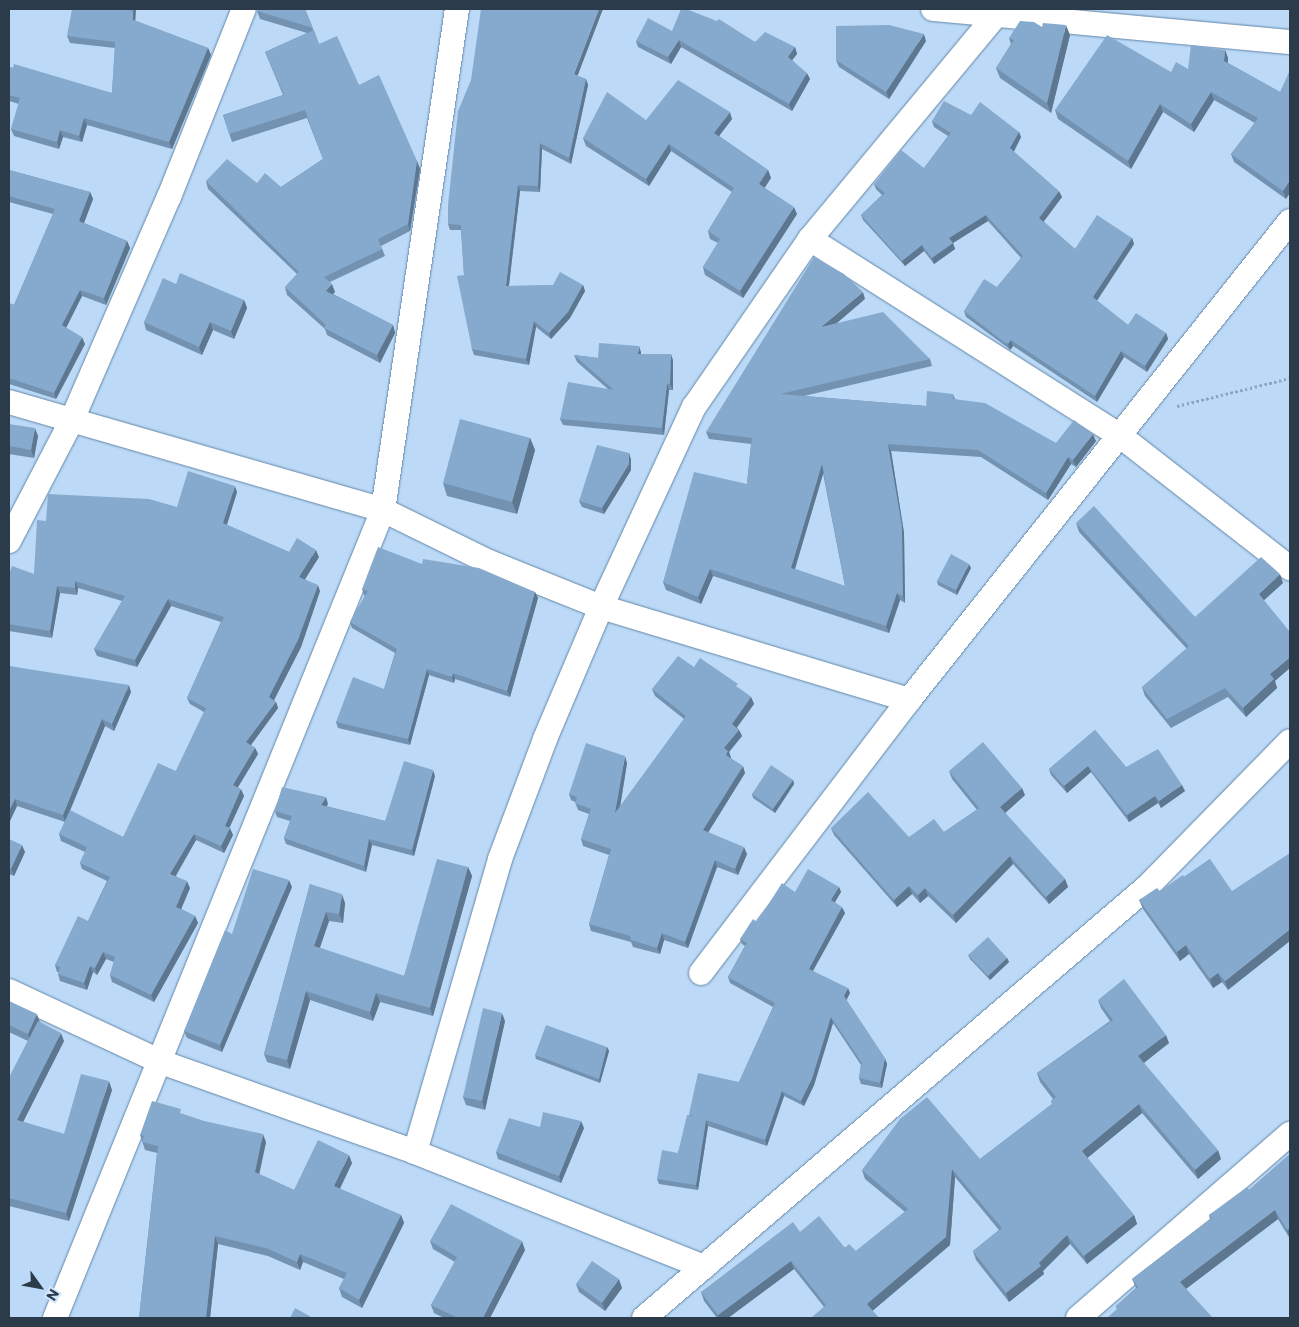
<!DOCTYPE html>
<html>
<head>
<meta charset="utf-8">
<style>
	body { margin:0 }
	#map { position:relative; width:1299px; height:1327px; overflow:hidden; background:#bcdaf7; font-family:Commissioner,sans-serif }
	div>[style] { position:absolute }
	.path>* { height:3px; margin-top:-1.5px; transform-origin:0; background:repeating-linear-gradient(90deg,#8ca5bd 0 2.5px,transparent 0 5px) }
	.roads { filter:drop-shadow(0 0 1px #6386a8) drop-shadow(0 0 1px #6386a8) }
	.street>* { height:24px; margin:-12px; padding:0 12px; transform-origin:12px; border-radius:12px; background:#fff }
	.wall>* { inset:0; background:#7392b1 }
	.shaded-wall>* { inset:0; background:#5e7790 }
	.building>* { inset:0; background:#86aace }
	span { translate:-50% -50%; white-space:nowrap; text-align:center; line-height:1.15; -webkit-text-stroke:4px #d0e6fc; paint-order:stroke }
	.frame { position:absolute; inset:0; border:10px solid #2c3b4a; pointer-events:none }
	.north { position:absolute; left:15px; top:1262px; width:50px; height:50px; -webkit-text-stroke:4px #d0e6fc; paint-order:stroke; rotate:122deg; font-size:14px; font-weight:700; line-height:20px; text-align:center; color:#2c3b4a }
	.north::after { content:''; display:block; margin:auto; width:18px; height:22px; background:#2c3b4a; clip-path:polygon(50% 0,100% 100%,50% 72%,0 100%) }
</style>
</head>
<body>
<div id="map">
	<div class="path">
		<i style="left:1177px;top:406px;width:116px;rotate:-13.9deg"></i>
	</div>
	<div class="roads">
		<div class="street">
			<i style="left:933px;top:9px;width:359px;rotate:5.3deg"></i>
			<i style="left:810px;top:239px;width:366px;rotate:32.4deg"></i>
			<i style="left:1119px;top:435px;width:217px;rotate:37.9deg"></i>
			<i style="left:9px;top:402px;width:389px;rotate:16.1deg"></i>
			<i style="left:383px;top:510px;width:118px;rotate:26.1deg"></i>
			<i style="left:489px;top:562px;width:121px;rotate:21.9deg"></i>
			<i style="left:601px;top:607px;width:322px;rotate:16.8deg"></i>
			<i style="left:909px;top:700px;width:612px;rotate:-51.5deg"></i>
			<i style="left:9px;top:541px;width:134px;rotate:-62.5deg"></i>
			<i style="left:71px;top:422px;width:245px;rotate:-66.5deg"></i>
			<i style="left:169px;top:197px;width:202px;rotate:-68.3deg"></i>
			<i style="left:701px;top:973px;width:343px;rotate:-52.7deg"></i>
			<i style="left:9px;top:991px;width:168px;rotate:25deg"></i>
			<i style="left:161px;top:1062px;width:269px;rotate:19.5deg"></i>
			<i style="left:415px;top:1152px;width:305px;rotate:-73.8deg"></i>
			<i style="left:500px;top:859px;width:128px;rotate:-69.4deg"></i>
			<i style="left:545px;top:739px;width:143px;rotate:-67deg"></i>
			<i style="left:601px;top:607px;width:221px;rotate:-65.1deg"></i>
			<i style="left:694px;top:407px;width:204px;rotate:-55.4deg"></i>
			<i style="left:810px;top:239px;width:299px;rotate:-50.3deg"></i>
			<i style="left:415px;top:1152px;width:311px;rotate:21.7deg"></i>
			<i style="left:55px;top:1318px;width:872px;rotate:-67.91deg"></i>
			<i style="left:383px;top:510px;width:506px;rotate:-81.6deg"></i>
			<i style="left:644px;top:1318px;width:662px;rotate:-40.59deg"></i>
			<i style="left:1147px;top:887px;width:204px;rotate:-45.6deg"></i>
			<i style="left:1078px;top:1318px;width:281px;rotate:-41deg"></i>
		</div>
	</div>
	<div class="wall">
		<i style="clip-path:polygon(305px 9px,319px 44px,359px 85px,417px 161px,420px 169px,410px 231px,381px 246px,385px 256px,330px 282px,335px 292px,333px 294px,393px 325px,395px 333px,380px 363px,327px 335px,325px 329px,287px 295px,285px 287px,297px 274px,208px 189px,206px 181px,257px 183px,281px 187px,323px 159px,307px 118px,232px 142px,223px 115px,283px 95px,265px 52px,307px 33px,260px 19px,257px 11px)"></i>
		<i style="clip-path:polygon(136px 21px,208px 48px,211px 55px,172px 149px,87px 125px,82px 142px,63px 137px,59px 149px,14px 136px,11px 129px,19px 104px,9px 101px,9px 67px,112px 93px,115px 48px,70px 43px,67px 36px)"></i>
		<i style="clip-path:polygon(1042px 27px,1070px 35px,1051px 113px,1000px 78px,996px 68px,1011px 44px,1009px 38px)"></i>
		<i style="clip-path:polygon(672px 31px,795px 47px,797px 54px,792px 60px,810px 79px,792px 111px,681px 47px,671px 64px,638px 47px,636px 41px)"></i>
		<i style="clip-path:polygon(926px 41px,889px 99px,839px 67px,836px 60px)"></i>
		<i style="clip-path:polygon(1225px 50px,1228px 58px,1228px 63px,1280px 92px,1286px 199px,1234px 162px,1231px 154px,1255px 123px,1214px 100px,1194px 132px,1163px 112px,1131px 169px,1058px 119px,1055px 110px,1171px 72px,1188px 69px)"></i>
		<i style="clip-path:polygon(577px 76px,586px 79px,588px 85px,571px 164px,542px 149px,540px 192px,520px 191px,509px 286px,583px 285px,585px 291px,570px 318px,551px 339px,536px 327px,529px 365px,474px 355px,472px 349px,464px 275px,461px 230px,450px 230px,448px 224px)"></i>
		<i style="clip-path:polygon(971px 115px,1019px 132px,1021px 137px,1014px 152px,1062px 197px,1043px 221px,1075px 249px,1132px 238px,1134px 244px,1097px 301px,1128px 325px,1166px 333px,1168px 339px,1147px 372px,1124px 357px,1097px 402px,1013px 346px,1010px 350px,1007px 347px,966px 317px,964px 311px,997px 287px,1021px 258px,988px 221px,953px 243px,955px 249px,934px 264px,924px 251px,905px 266px,863px 220px,861px 215px,882px 195px,876px 189px,874px 184px,924px 168px,948px 136px,934px 127px,932px 121px)"></i>
		<i style="clip-path:polygon(732px 119px,719px 136px,768px 170px,771px 178px,764px 188px,797px 214px,743px 298px,705px 275px,703px 267px,718px 243px,710px 239px,708px 231px,732px 192px,671px 151px,649px 186px,586px 146px,583px 138px,646px 120px)"></i>
		<i style="clip-path:polygon(9px 170px,90px 192px,93px 199px,84px 223px,127px 241px,130px 248px,106px 305px,82px 296px,66px 328px,85px 344px,56px 399px,9px 384px,9px 303px,14px 305px,53px 214px,9px 202px)"></i>
		<i style="clip-path:polygon(176px 284px,244px 300px,247px 308px,234px 339px,213px 330px,202px 355px,146px 330px,144px 322px)"></i>
		<i style="clip-path:polygon(evenodd,865px 299px,837px 323px,930px 359px,932px 366px,804px 396px,926px 406px,953px 394px,955px 399px,1056px 443px,1096px 441px,1076px 467px,1071px 464px,1048px 500px,981px 457px,891px 451px,904px 533px,905px 603px,900px 600px,889px 633px,713px 576px,701px 604px,666px 590px,663px 582px,747px 484px,751px 444px,709px 439px,706px 432px,865px 299px,823px 473px,845px 586px,795px 569px,823px 473px)"></i>
		<i style="clip-path:polygon(641px 352px,641px 354px,673px 360px,673px 390px,669px 390px,664px 435px,563px 425px,560px 419px,608px 389px,577px 362px,574px 355px,598px 358px)"></i>
		<i style="clip-path:polygon(9px 424px,38px 436px,34px 458px,9px 454px)"></i>
		<i style="clip-path:polygon(530px 438px,535px 450px,517px 514px,447px 496px,443px 483px)"></i>
		<i style="clip-path:polygon(629px 453px,631px 460px,631px 470px,604px 514px,582px 507px,579px 501px)"></i>
		<i style="clip-path:polygon(237px 492px,227px 525px,289px 552px,319px 557px,305px 579px,320px 591px,301px 647px,274px 700px,276px 702px,278px 708px,251px 745px,255px 748px,258px 754px,238px 787px,244px 796px,229px 828px,233px 835px,224px 853px,196px 840px,176px 876px,190px 888px,181px 909px,195px 916px,198px 923px,154px 1002px,112px 982px,110px 975px,114px 962px,106px 959px,97px 975px,93px 972px,87px 990px,60px 981px,58px 974px,59px 972px,57px 972px,55px 965px,88px 921px,107px 881px,82px 869px,80px 863px,85px 852px,61px 841px,59px 834px,65px 822px,17px 806px,9px 823px,9px 666px,131px 692px,114px 731px,105px 726px,70px 811px,123px 837px,176px 771px,204px 712px,190px 704px,187px 698px,221px 622px,171px 606px,137px 667px,97px 656px,94px 649px,122px 601px,78px 588px,77px 595px,60px 593px,52px 638px,9px 631px,9px 574px,34px 574px,46px 521px,177px 507px)"></i>
		<i style="clip-path:polygon(1076px 523px,1195px 617px,1283px 583px,1264px 600px,1275px 681px,1277px 688px,1246px 717px,1228px 697px,1171px 728px,1145px 696px,1142px 687px,1187px 649px,1079px 532px)"></i>
		<i style="clip-path:polygon(422px 564px,535px 592px,538px 598px,510px 697px,455px 679px,454px 683px,429px 675px,410px 745px,338px 728px,336px 722px,384px 689px,395px 653px,352px 628px,350px 622px,365px 596px,364px 595px,362px 589px)"></i>
		<i style="clip-path:polygon(971px 568px,957px 595px,938px 585px,937px 581px)"></i>
		<i style="clip-path:polygon(694px 667px,740px 689px,751px 697px,754px 704px,737px 727px,739px 730px,742px 736px,729px 752px,731px 758px,745px 773px,708px 832px,747px 854px,738px 875px,717px 867px,688px 948px,664px 940px,660px 954px,633px 947px,631px 942px,591px 931px,589px 924px,609px 855px,583px 846px,581px 839px,589px 814px,578px 810px,575px 802px,571px 800px,569px 794px,627px 763px,620px 807px,684px 719px,655px 696px,652px 689px)"></i>
		<i style="clip-path:polygon(1095px 730px,1126px 767px,1185px 791px,1161px 808px,1158px 803px,1129px 822px,1091px 772px,1067px 793px,1051px 775px,1049px 769px)"></i>
		<i style="clip-path:polygon(949px 771px,1025px 795px,1005px 813px,1065px 879px,1068px 887px,1049px 904px,1013px 864px,956px 923px,928px 896px,920px 903px,912px 894px,897px 907px,834px 835px,831px 828px,909px 837px,944px 832px,977px 810px,952px 779px)"></i>
		<i style="clip-path:polygon(435px 776px,414px 856px,372px 845px,366px 872px,286px 844px,284px 838px,290px 821px,277px 817px,275px 811px,328px 804px,326px 806px,385px 821px)"></i>
		<i style="clip-path:polygon(793px 780px,794px 784px,775px 813px,753px 798px,752px 794px)"></i>
		<i style="clip-path:polygon(9px 839px,25px 852px,14px 876px,9px 874px)"></i>
		<i style="clip-path:polygon(1210px 859px,1228px 990px,1222px 982px,1213px 988px,1189px 954px,1180px 961px,1143px 909px,1139px 900px,1160px 891px,1184px 877px)"></i>
		<i style="clip-path:polygon(468px 867px,472px 876px,433px 1016px,380px 1002px,373px 1021px,310px 1000px,290px 1069px,267px 1062px,264px 1054px,310px 884px,345px 903px,343px 923px,329px 921px,320px 948px,404px 976px)"></i>
		<i style="clip-path:polygon(292px 887px,222px 1052px,187px 1038px,184px 1031px,232px 934px)"></i>
		<i style="clip-path:polygon(839px 887px,841px 892px,835px 902px,845px 913px,813px 971px,850px 993px,846px 1000px,887px 1064px,882px 1088px,861px 1084px,859px 1078px,861px 1065px,833px 1023px,814px 1085px,804px 1106px,784px 1096px,767px 1146px,708px 1126px,698px 1190px,659px 1184px,657px 1179px,678px 1153px,689px 1115px,739px 1082px,773px 1007px,730px 983px,728px 977px,745px 946px,742px 944px,740px 939px,757px 922px,795px 892px)"></i>
		<i style="clip-path:polygon(968px 955px,1007px 958px,1009px 962px,990px 980px,970px 959px)"></i>
		<i style="clip-path:polygon(1098px 1000px,1169px 1043px,1144px 1063px,1221px 1159px,1198px 1179px,1142px 1113px,1087px 1158px,1134px 1215px,1137px 1224px,1087px 1264px,1070px 1244px,1043px 1271px,1044px 1274px,1009px 1302px,976px 1260px,973px 1251px,999px 1230px,955px 1177px,950px 1245px,872px 1311px,824px 1307px,794px 1269px,728px 1318px,717px 1318px,704px 1301px,701px 1292px,800px 1232px,856px 1251px,905px 1212px,865px 1179px,862px 1170px,980px 1159px,1052px 1104px,1051px 1101px,1053px 1099px,1040px 1082px,1037px 1073px,1110px 1021px,1101px 1008px)"></i>
		<i style="clip-path:polygon(9px 1001px,40px 1022px,64px 1041px,23px 1122px,64px 1134px,112px 1090px,69px 1221px,9px 1206px,9px 1078px,28px 1041px,9px 1032px)"></i>
		<i style="clip-path:polygon(505px 1021px,485px 1110px,466px 1105px,463px 1097px)"></i>
		<i style="clip-path:polygon(607px 1047px,609px 1051px,600px 1083px,536px 1059px,535px 1055px)"></i>
		<i style="clip-path:polygon(182px 1114px,266px 1142px,259px 1174px,294px 1190px,352px 1163px,340px 1189px,401px 1215px,404px 1223px,362px 1308px,342px 1297px,339px 1288px,344px 1279px,303px 1262px,300px 1270px,268px 1256px,218px 1244px,210px 1318px,139px 1318px,157px 1153px,145px 1150px,140px 1135px)"></i>
		<i style="clip-path:polygon(540px 1127px,584px 1128px,561px 1183px,498px 1159px,496px 1152px)"></i>
		<i style="clip-path:polygon(1290px 1154px,1290px 1239px,1278px 1219px,1186px 1289px,1117px 1309px,1116px 1306px,1136px 1288px,1132px 1279px,1210px 1219px,1209px 1215px,1249px 1190px)"></i>
		<i style="clip-path:polygon(430px 1241px,525px 1250px,490px 1318px,444px 1318px,434px 1313px,431px 1305px,455px 1262px,433px 1249px)"></i>
		<i style="clip-path:polygon(576px 1284px,622px 1288px,605px 1311px,579px 1292px)"></i>
	</div>
	<div class="shaded-wall">
		<i style="clip-path:polygon(133px 9px,136px 9px,135px 27px,133px 20px)"></i>
		<i style="clip-path:polygon(599px 9px,603px 9px,576px 80px,574px 74px)"></i>
		<i style="clip-path:polygon(1066px 25px,1070px 35px,1051px 113px,1047px 103px)"></i>
		<i style="clip-path:polygon(924px 34px,926px 41px,889px 99px,886px 92px)"></i>
		<i style="clip-path:polygon(679px 40px,681px 47px,671px 64px,668px 57px)"></i>
		<i style="clip-path:polygon(795px 47px,797px 54px,790px 63px,788px 57px)"></i>
		<i style="clip-path:polygon(208px 48px,211px 55px,172px 149px,169px 142px)"></i>
		<i style="clip-path:polygon(1225px 50px,1228px 58px,1227px 69px,1224px 61px)"></i>
		<i style="clip-path:polygon(807px 73px,810px 79px,792px 111px,789px 104px)"></i>
		<i style="clip-path:polygon(586px 79px,588px 85px,571px 164px,569px 158px)"></i>
		<i style="clip-path:polygon(1211px 92px,1214px 100px,1194px 132px,1191px 124px)"></i>
		<i style="clip-path:polygon(1160px 104px,1163px 112px,1131px 169px,1128px 161px)"></i>
		<i style="clip-path:polygon(730px 112px,732px 119px,716px 140px,714px 133px)"></i>
		<i style="clip-path:polygon(84px 118px,87px 125px,82px 142px,79px 136px)"></i>
		<i style="clip-path:polygon(60px 130px,63px 137px,59px 149px,57px 142px)"></i>
		<i style="clip-path:polygon(1019px 132px,1021px 137px,1012px 154px,1010px 148px)"></i>
		<i style="clip-path:polygon(540px 143px,542px 149px,540px 192px,538px 186px)"></i>
		<i style="clip-path:polygon(669px 144px,671px 151px,649px 186px,646px 179px)"></i>
		<i style="clip-path:polygon(417px 161px,420px 169px,410px 231px,408px 224px)"></i>
		<i style="clip-path:polygon(768px 170px,771px 178px,762px 192px,759px 184px)"></i>
		<i style="clip-path:polygon(1290px 180px,1290px 193px,1286px 199px,1283px 191px)"></i>
		<i style="clip-path:polygon(518px 185px,520px 191px,508px 292px,506px 286px)"></i>
		<i style="clip-path:polygon(1059px 191px,1062px 197px,1042px 224px,1039px 218px)"></i>
		<i style="clip-path:polygon(90px 192px,93px 199px,82px 228px,79px 221px)"></i>
		<i style="clip-path:polygon(794px 207px,797px 214px,743px 298px,740px 291px)"></i>
		<i style="clip-path:polygon(986px 215px,988px 221px,953px 243px,955px 249px,934px 264px,932px 258px,949px 238px)"></i>
		<i style="clip-path:polygon(1132px 238px,1134px 244px,1095px 303px,1093px 297px)"></i>
		<i style="clip-path:polygon(127px 241px,130px 248px,106px 305px,104px 298px)"></i>
		<i style="clip-path:polygon(922px 245px,924px 251px,905px 266px,902px 261px)"></i>
		<i style="clip-path:polygon(332px 284px,335px 292px,329px 298px,326px 291px)"></i>
		<i style="clip-path:polygon(583px 285px,585px 291px,570px 318px,551px 339px,549px 333px)"></i>
		<i style="clip-path:polygon(80px 290px,82px 296px,64px 332px,62px 325px)"></i>
		<i style="clip-path:polygon(863px 292px,865px 299px,824px 334px,821px 327px)"></i>
		<i style="clip-path:polygon(244px 300px,247px 308px,234px 339px,231px 331px)"></i>
		<i style="clip-path:polygon(534px 321px,536px 327px,529px 365px,526px 359px)"></i>
		<i style="clip-path:polygon(210px 322px,213px 330px,202px 355px,199px 347px)"></i>
		<i style="clip-path:polygon(393px 325px,395px 333px,380px 363px,377px 355px)"></i>
		<i style="clip-path:polygon(1166px 333px,1168px 339px,1147px 372px,1145px 366px)"></i>
		<i style="clip-path:polygon(82px 337px,85px 344px,56px 399px,54px 393px)"></i>
		<i style="clip-path:polygon(1011px 340px,1013px 346px,1010px 350px,1008px 344px)"></i>
		<i style="clip-path:polygon(639px 346px,641px 352px,641px 360px,638px 354px)"></i>
		<i style="clip-path:polygon(1121px 351px,1124px 357px,1097px 402px,1095px 396px)"></i>
		<i style="clip-path:polygon(671px 354px,673px 360px,673px 390px,670px 384px)"></i>
		<i style="clip-path:polygon(667px 384px,669px 390px,664px 435px,662px 428px)"></i>
		<i style="clip-path:polygon(35px 428px,38px 436px,34px 458px,31px 450px)"></i>
		<i style="clip-path:polygon(1093px 434px,1096px 441px,1076px 467px,1073px 460px)"></i>
		<i style="clip-path:polygon(530px 438px,535px 450px,517px 514px,512px 502px)"></i>
		<i style="clip-path:polygon(888px 444px,891px 451px,904px 533px,905px 603px,903px 596px)"></i>
		<i style="clip-path:polygon(629px 453px,631px 460px,631px 470px,604px 514px,602px 508px)"></i>
		<i style="clip-path:polygon(1068px 457px,1071px 464px,1048px 500px,1046px 493px)"></i>
		<i style="clip-path:polygon(822px 464px,824px 471px,793px 575px,791px 568px)"></i>
		<i style="clip-path:polygon(235px 486px,237px 492px,225px 530px,223px 523px)"></i>
		<i style="clip-path:polygon(316px 550px,319px 557px,302px 584px,299px 577px)"></i>
		<i style="clip-path:polygon(969px 564px,971px 568px,957px 595px,956px 590px)"></i>
		<i style="clip-path:polygon(710px 569px,713px 576px,701px 604px,698px 597px)"></i>
		<i style="clip-path:polygon(1280px 574px,1283px 583px,1262px 602px,1259px 594px)"></i>
		<i style="clip-path:polygon(75px 581px,78px 588px,77px 595px,75px 588px)"></i>
		<i style="clip-path:polygon(318px 585px,320px 591px,301px 647px,272px 704px,269px 697px)"></i>
		<i style="clip-path:polygon(57px 586px,60px 593px,52px 638px,50px 631px)"></i>
		<i style="clip-path:polygon(535px 592px,538px 598px,510px 697px,507px 691px)"></i>
		<i style="clip-path:polygon(897px 593px,900px 600px,889px 633px,886px 626px)"></i>
		<i style="clip-path:polygon(168px 599px,171px 606px,137px 667px,135px 660px)"></i>
		<i style="clip-path:polygon(1290px 657px,1290px 668px,1275px 681px,1277px 688px,1246px 717px,1243px 708px,1270px 674px)"></i>
		<i style="clip-path:polygon(427px 669px,429px 675px,410px 745px,408px 739px)"></i>
		<i style="clip-path:polygon(453px 673px,455px 679px,454px 683px,452px 677px)"></i>
		<i style="clip-path:polygon(129px 685px,131px 692px,114px 731px,112px 724px)"></i>
		<i style="clip-path:polygon(751px 697px,754px 704px,735px 730px,732px 724px)"></i>
		<i style="clip-path:polygon(276px 702px,278px 708px,248px 749px,246px 742px)"></i>
		<i style="clip-path:polygon(102px 719px,105px 726px,65px 822px,63px 815px)"></i>
		<i style="clip-path:polygon(739px 730px,742px 736px,729px 752px,731px 758px,729px 761px,724px 748px)"></i>
		<i style="clip-path:polygon(255px 748px,258px 754px,235px 792px,233px 785px)"></i>
		<i style="clip-path:polygon(625px 756px,627px 763px,618px 820px,615px 813px)"></i>
		<i style="clip-path:polygon(743px 766px,745px 773px,706px 836px,703px 830px)"></i>
		<i style="clip-path:polygon(1088px 766px,1091px 772px,1067px 793px,1064px 786px)"></i>
		<i style="clip-path:polygon(433px 770px,435px 776px,414px 856px,412px 850px)"></i>
		<i style="clip-path:polygon(793px 780px,794px 784px,775px 813px,773px 809px)"></i>
		<i style="clip-path:polygon(1182px 785px,1185px 791px,1161px 808px,1159px 801px)"></i>
		<i style="clip-path:polygon(1022px 788px,1025px 795px,1003px 815px,1000px 807px)"></i>
		<i style="clip-path:polygon(241px 789px,244px 796px,227px 833px,225px 826px)"></i>
		<i style="clip-path:polygon(1155px 796px,1158px 803px,1129px 822px,1127px 815px)"></i>
		<i style="clip-path:polygon(326px 797px,328px 804px,323px 811px,321px 805px)"></i>
		<i style="clip-path:polygon(15px 799px,17px 806px,9px 823px,9px 811px)"></i>
		<i style="clip-path:polygon(230px 828px,233px 835px,224px 853px,221px 846px)"></i>
		<i style="clip-path:polygon(194px 834px,196px 840px,173px 880px,170px 874px)"></i>
		<i style="clip-path:polygon(369px 839px,372px 845px,366px 872px,364px 866px)"></i>
		<i style="clip-path:polygon(22px 845px,25px 852px,14px 876px,11px 869px)"></i>
		<i style="clip-path:polygon(744px 847px,747px 854px,738px 875px,735px 869px)"></i>
		<i style="clip-path:polygon(1010px 856px,1013px 864px,956px 923px,953px 915px)"></i>
		<i style="clip-path:polygon(715px 860px,717px 867px,688px 948px,685px 942px)"></i>
		<i style="clip-path:polygon(468px 867px,472px 876px,433px 1016px,430px 1008px)"></i>
		<i style="clip-path:polygon(1065px 879px,1068px 887px,1049px 904px,1046px 897px)"></i>
		<i style="clip-path:polygon(289px 880px,292px 887px,222px 1052px,220px 1045px)"></i>
		<i style="clip-path:polygon(187px 881px,190px 888px,179px 914px,176px 907px)"></i>
		<i style="clip-path:polygon(909px 886px,912px 894px,897px 907px,894px 900px)"></i>
		<i style="clip-path:polygon(839px 887px,841px 892px,833px 905px,831px 900px)"></i>
		<i style="clip-path:polygon(925px 888px,928px 896px,920px 903px,918px 895px)"></i>
		<i style="clip-path:polygon(342px 894px,345px 903px,343px 923px,339px 914px)"></i>
		<i style="clip-path:polygon(842px 907px,845px 913px,811px 974px,809px 969px)"></i>
		<i style="clip-path:polygon(326px 912px,329px 921px,317px 955px,314px 946px)"></i>
		<i style="clip-path:polygon(195px 916px,198px 923px,154px 1002px,151px 995px)"></i>
		<i style="clip-path:polygon(1290px 929px,1290px 941px,1228px 990px,1225px 981px)"></i>
		<i style="clip-path:polygon(662px 933px,664px 940px,660px 954px,657px 948px)"></i>
		<i style="clip-path:polygon(1186px 945px,1189px 954px,1180px 961px,1177px 952px)"></i>
		<i style="clip-path:polygon(103px 952px,106px 959px,97px 975px,95px 968px)"></i>
		<i style="clip-path:polygon(1007px 958px,1009px 962px,990px 980px,988px 976px)"></i>
		<i style="clip-path:polygon(90px 966px,93px 972px,87px 990px,84px 983px)"></i>
		<i style="clip-path:polygon(1218px 973px,1222px 982px,1213px 988px,1210px 979px)"></i>
		<i style="clip-path:polygon(848px 988px,850px 993px,846px 1001px,844px 996px)"></i>
		<i style="clip-path:polygon(306px 991px,310px 1000px,290px 1069px,287px 1060px)"></i>
		<i style="clip-path:polygon(376px 993px,380px 1002px,373px 1021px,370px 1012px)"></i>
		<i style="clip-path:polygon(502px 1013px,505px 1021px,485px 1110px,482px 1101px)"></i>
		<i style="clip-path:polygon(37px 1014px,40px 1023px,31px 1043px,28px 1034px)"></i>
		<i style="clip-path:polygon(831px 1017px,833px 1023px,814px 1085px,804px 1106px,801px 1101px)"></i>
		<i style="clip-path:polygon(61px 1033px,64px 1041px,20px 1128px,17px 1120px)"></i>
		<i style="clip-path:polygon(1166px 1035px,1169px 1043px,1141px 1065px,1138px 1056px)"></i>
		<i style="clip-path:polygon(607px 1047px,609px 1051px,600px 1083px,599px 1079px)"></i>
		<i style="clip-path:polygon(885px 1058px,887px 1064px,882px 1088px,880px 1083px)"></i>
		<i style="clip-path:polygon(109px 1081px,112px 1090px,69px 1221px,66px 1213px)"></i>
		<i style="clip-path:polygon(782px 1091px,784px 1096px,767px 1146px,765px 1140px)"></i>
		<i style="clip-path:polygon(1139px 1104px,1142px 1113px,1085px 1160px,1082px 1151px)"></i>
		<i style="clip-path:polygon(706px 1120px,708px 1126px,698px 1190px,696px 1185px)"></i>
		<i style="clip-path:polygon(581px 1121px,584px 1128px,561px 1183px,559px 1176px)"></i>
		<i style="clip-path:polygon(263px 1134px,266px 1142px,258px 1180px,255px 1172px)"></i>
		<i style="clip-path:polygon(1218px 1150px,1221px 1159px,1198px 1179px,1195px 1170px)"></i>
		<i style="clip-path:polygon(349px 1155px,352px 1163px,337px 1194px,334px 1186px)"></i>
		<i style="clip-path:polygon(952px 1169px,955px 1177px,950px 1245px,870px 1313px,867px 1304px)"></i>
		<i style="clip-path:polygon(1275px 1210px,1278px 1219px,1183px 1291px,1180px 1282px)"></i>
		<i style="clip-path:polygon(401px 1215px,404px 1223px,362px 1308px,359px 1300px)"></i>
		<i style="clip-path:polygon(1134px 1215px,1137px 1224px,1087px 1264px,1084px 1256px)"></i>
		<i style="clip-path:polygon(1290px 1228px,1290px 1239px,1287px 1230px)"></i>
		<i style="clip-path:polygon(1067px 1235px,1070px 1244px,1043px 1271px,1044px 1274px,1009px 1302px,1006px 1293px)"></i>
		<i style="clip-path:polygon(215px 1236px,218px 1244px,210px 1318px,206px 1318px)"></i>
		<i style="clip-path:polygon(522px 1241px,525px 1250px,490px 1318px,483px 1318px)"></i>
		<i style="clip-path:polygon(300px 1254px,303px 1262px,300px 1270px,297px 1262px)"></i>
		<i style="clip-path:polygon(791px 1261px,794px 1269px,728px 1318px,719px 1318px,718px 1315px)"></i>
		<i style="clip-path:polygon(619px 1279px,622px 1288px,605px 1311px,602px 1303px)"></i>
	</div>
	<div class="building">
		<i style="clip-path:polygon(72px 9px,133px 9px,133px 20px,208px 48px,169px 142px,84px 118px,79px 136px,60px 130px,57px 142px,11px 129px,20px 98px,9px 95px,9px 67px,13px 68px,14px 64px,112px 93px,115px 42px,67px 36px)"></i>
		<i style="clip-path:polygon(258px 9px,305px 9px,313px 28px,257px 11px)"></i>
		<i style="clip-path:polygon(481px 9px,599px 9px,574px 74px,586px 79px,569px 158px,540px 143px,538px 186px,518px 185px,506px 286px,553px 285px,560px 272px,583px 285px,568px 312px,549px 333px,534px 321px,526px 359px,472px 349px,457px 276px,464px 275px,461px 225px,448px 224px,448px 205px,458px 111px,471px 80px)"></i>
		<i style="clip-path:polygon(681px 9px,686px 9px,717px 21px,719px 19px,755px 42px,765px 32px,795px 47px,788px 57px,807px 73px,789px 104px,679px 40px,668px 57px,636px 41px,648px 18px,672px 31px)"></i>
		<i style="clip-path:polygon(1020px 21px,1034px 22px,1042px 27px,1043px 23px,1066px 25px,1047px 103px,996px 68px,1014px 40px,1009px 38px)"></i>
		<i style="clip-path:polygon(889px 25px,924px 34px,886px 92px,836px 60px,836px 26px)"></i>
		<i style="clip-path:polygon(314px 30px,319px 44px,337px 36px,359px 85px,379px 75px,417px 161px,408px 224px,378px 239px,382px 249px,324px 277px,332px 284px,326px 291px,393px 325px,377px 355px,324px 328px,326px 325px,285px 287px,299px 272px,206px 181px,227px 159px,257px 183px,265px 173px,281px 187px,323px 159px,305px 110px,229px 134px,223px 115px,284px 95px,265px 52px)"></i>
		<i style="clip-path:polygon(1107px 35px,1171px 72px,1176px 62px,1188px 69px,1191px 45px,1225px 50px,1224px 61px,1280px 92px,1290px 70px,1290px 180px,1283px 191px,1231px 154px,1258px 118px,1211px 92px,1191px 124px,1160px 104px,1128px 161px,1055px 110px)"></i>
		<i style="clip-path:polygon(678px 80px,730px 112px,714px 133px,768px 170px,759px 184px,794px 207px,740px 291px,703px 267px,720px 239px,708px 231px,734px 188px,669px 144px,646px 179px,583px 138px,607px 92px,646px 120px)"></i>
		<i style="clip-path:polygon(944px 101px,971px 115px,980px 102px,1019px 132px,1010px 148px,1059px 191px,1039px 218px,1075px 249px,1097px 215px,1132px 238px,1093px 297px,1128px 325px,1136px 313px,1166px 333px,1145px 366px,1121px 351px,1095px 396px,1011px 340px,1008px 344px,1004px 342px,964px 311px,984px 279px,997px 287px,1023px 256px,986px 215px,949px 238px,953px 243px,932px 258px,922px 245px,902px 261px,861px 215px,885px 193px,874px 184px,901px 150px,924px 168px,951px 133px,932px 121px)"></i>
		<i style="clip-path:polygon(9px 170px,90px 192px,79px 221px,127px 241px,104px 298px,80px 290px,62px 325px,82px 337px,54px 393px,9px 378px,9px 303px,14px 305px,55px 209px,9px 196px)"></i>
		<i style="clip-path:polygon(evenodd,814px 257px,844px 274px,863px 292px,821px 327px,883px 312px,930px 359px,780px 394px,926px 406px,927px 391px,953px 394px,953px 399px,985px 403px,1056px 443px,1074px 420px,1093px 434px,1073px 460px,1068px 457px,1046px 493px,978px 450px,888px 444px,902px 526px,903px 596px,897px 593px,886px 626px,710px 569px,698px 597px,663px 582px,694px 472px,747px 484px,752px 438px,706px 432px,814px 257px,822px 464px,845px 586px,791px 568px,822px 464px)"></i>
		<i style="clip-path:polygon(180px 273px,244px 300px,231px 331px,210px 322px,199px 347px,144px 322px,163px 278px,176px 284px)"></i>
		<i style="clip-path:polygon(599px 343px,639px 346px,638px 354px,671px 354px,670px 384px,667px 384px,662px 428px,560px 419px,568px 382px,614px 390px,574px 355px,598px 358px)"></i>
		<i style="clip-path:polygon(460px 419px,530px 438px,512px 502px,443px 483px)"></i>
		<i style="clip-path:polygon(9px 424px,35px 428px,31px 450px,9px 446px)"></i>
		<i style="clip-path:polygon(597px 445px,629px 453px,629px 464px,602px 508px,579px 501px)"></i>
		<i style="clip-path:polygon(188px 471px,235px 486px,223px 523px,289px 552px,297px 538px,316px 550px,299px 577px,318px 585px,298px 640px,269px 697px,276px 702px,246px 742px,255px 748px,233px 785px,241px 789px,225px 826px,230px 828px,221px 846px,194px 834px,170px 874px,187px 881px,176px 907px,195px 916px,151px 995px,110px 975px,115px 957px,103px 952px,95px 968px,90px 966px,84px 983px,58px 974px,60px 967px,55px 965px,78px 916px,88px 921px,110px 877px,80px 863px,87px 847px,59px 834px,70px 810px,123px 837px,158px 763px,176px 771px,206px 708px,187px 698px,224px 617px,168px 599px,135px 660px,94px 649px,125px 596px,75px 581px,75px 588px,57px 586px,50px 631px,9px 624px,9px 574px,12px 566px,34px 574px,37px 520px,46px 521px,48px 494px,149px 499px,177px 507px)"></i>
		<i style="clip-path:polygon(1094px 506px,1195px 617px,1261px 557px,1280px 574px,1259px 594px,1290px 632px,1290px 657px,1270px 674px,1274px 679px,1243px 708px,1225px 688px,1167px 719px,1142px 687px,1189px 646px,1076px 523px)"></i>
		<i style="clip-path:polygon(378px 547px,422px 564px,423px 559px,479px 568px,535px 592px,507px 691px,453px 673px,452px 677px,427px 669px,408px 739px,336px 722px,353px 677px,384px 689px,397px 649px,350px 622px,368px 591px,362px 589px)"></i>
		<i style="clip-path:polygon(951px 554px,969px 564px,956px 590px,937px 581px)"></i>
		<i style="clip-path:polygon(678px 656px,694px 667px,700px 658px,738px 684px,736px 686px,751px 697px,732px 724px,739px 730px,724px 748px,728px 751px,726px 755px,743px 766px,703px 830px,744px 847px,735px 869px,715px 860px,685px 942px,662px 933px,657px 948px,631px 940px,630px 936px,589px 924px,611px 849px,581px 839px,591px 809px,575px 803px,577px 797px,569px 794px,586px 743px,625px 756px,615px 813px,686px 716px,652px 689px)"></i>
		<i style="clip-path:polygon(9px 666px,129px 685px,112px 724px,102px 719px,63px 815px,15px 799px,9px 811px)"></i>
		<i style="clip-path:polygon(1095px 730px,1126px 767px,1158px 749px,1182px 785px,1159px 801px,1155px 796px,1127px 815px,1088px 766px,1064px 786px,1049px 769px)"></i>
		<i style="clip-path:polygon(983px 742px,1022px 788px,1000px 807px,1065px 879px,1046px 897px,1010px 856px,953px 915px,925px 888px,918px 895px,909px 886px,894px 900px,831px 828px,868px 792px,909px 837px,934px 819px,944px 832px,979px 808px,949px 771px)"></i>
		<i style="clip-path:polygon(404px 761px,433px 770px,412px 850px,369px 839px,364px 866px,284px 838px,292px 816px,275px 811px,282px 787px,326px 797px,321px 805px,385px 821px)"></i>
		<i style="clip-path:polygon(771px 765px,793px 780px,773px 809px,752px 794px)"></i>
		<i style="clip-path:polygon(9px 839px,22px 845px,11px 869px,9px 868px)"></i>
		<i style="clip-path:polygon(1290px 853px,1290px 929px,1225px 981px,1218px 973px,1210px 979px,1186px 945px,1177px 952px,1139px 900px,1157px 888px,1160px 891px,1183px 875px,1184px 877px,1210px 859px,1232px 891px)"></i>
		<i style="clip-path:polygon(437px 859px,468px 867px,430px 1008px,376px 993px,370px 1012px,306px 991px,287px 1060px,264px 1054px,310px 884px,342px 894px,339px 914px,326px 912px,314px 946px,404px 976px)"></i>
		<i style="clip-path:polygon(253px 869px,289px 880px,220px 1045px,184px 1031px,225px 930px,232px 934px)"></i>
		<i style="clip-path:polygon(808px 869px,839px 887px,831px 900px,842px 907px,809px 969px,848px 988px,844px 996px,885px 1058px,880px 1083px,859px 1078px,862px 1063px,831px 1017px,812px 1079px,801px 1101px,782px 1091px,765px 1140px,706px 1120px,696px 1185px,657px 1179px,662px 1150px,678px 1153px,687px 1115px,694px 1116px,689px 1114px,698px 1073px,739px 1082px,775px 1003px,728px 977px,747px 943px,740px 939px,753px 919px,757px 922px,782px 883px,795px 892px)"></i>
		<i style="clip-path:polygon(988px 937px,1007px 958px,988px 976px,968px 955px)"></i>
		<i style="clip-path:polygon(1124px 979px,1166px 1035px,1138px 1056px,1218px 1150px,1195px 1170px,1139px 1104px,1082px 1151px,1134px 1215px,1084px 1256px,1067px 1235px,1039px 1263px,1041px 1266px,1006px 1293px,973px 1251px,1002px 1228px,952px 1169px,946px 1237px,867px 1304px,879px 1318px,811px 1318px,826px 1305px,791px 1261px,718px 1315px,701px 1292px,793px 1222px,800px 1232px,819px 1216px,845px 1248px,849px 1244px,856px 1251px,908px 1209px,862px 1170px,900px 1119px,927px 1097px,980px 1159px,1052px 1104px,1051px 1101px,1056px 1097px,1037px 1073px,1113px 1020px,1098px 1000px)"></i>
		<i style="clip-path:polygon(9px 1001px,37px 1014px,28px 1034px,9px 1025px)"></i>
		<i style="clip-path:polygon(483px 1008px,502px 1013px,482px 1101px,463px 1097px)"></i>
		<i style="clip-path:polygon(38px 1021px,61px 1033px,17px 1120px,64px 1134px,81px 1074px,109px 1081px,66px 1213px,9px 1198px,9px 1078px)"></i>
		<i style="clip-path:polygon(546px 1025px,607px 1047px,599px 1079px,535px 1055px)"></i>
		<i style="clip-path:polygon(152px 1101px,181px 1109px,180px 1113px,204px 1121px,263px 1134px,255px 1172px,294px 1190px,318px 1140px,349px 1155px,334px 1186px,401px 1215px,359px 1300px,339px 1288px,347px 1273px,300px 1254px,297px 1262px,266px 1248px,215px 1236px,206px 1318px,139px 1318px,158px 1146px,142px 1142px,144px 1136px,140px 1135px)"></i>
		<i style="clip-path:polygon(543px 1112px,581px 1121px,559px 1176px,496px 1152px,509px 1118px,540px 1127px)"></i>
		<i style="clip-path:polygon(1290px 1154px,1290px 1228px,1287px 1230px,1275px 1210px,1180px 1282px,1213px 1318px,1107px 1318px,1118px 1308px,1116px 1306px,1138px 1287px,1132px 1279px,1212px 1218px,1209px 1215px,1247px 1187px,1249px 1190px)"></i>
		<i style="clip-path:polygon(451px 1204px,522px 1241px,483px 1318px,458px 1318px,431px 1305px,457px 1257px,430px 1241px)"></i>
		<i style="clip-path:polygon(592px 1261px,619px 1279px,602px 1303px,576px 1284px)"></i>
		<i style="clip-path:polygon(295px 1308px,313px 1318px,290px 1318px)"></i>
	</div>
	<div class="frame"></div>
	<div class="north">N</div>
</div>
</body>
</html>
